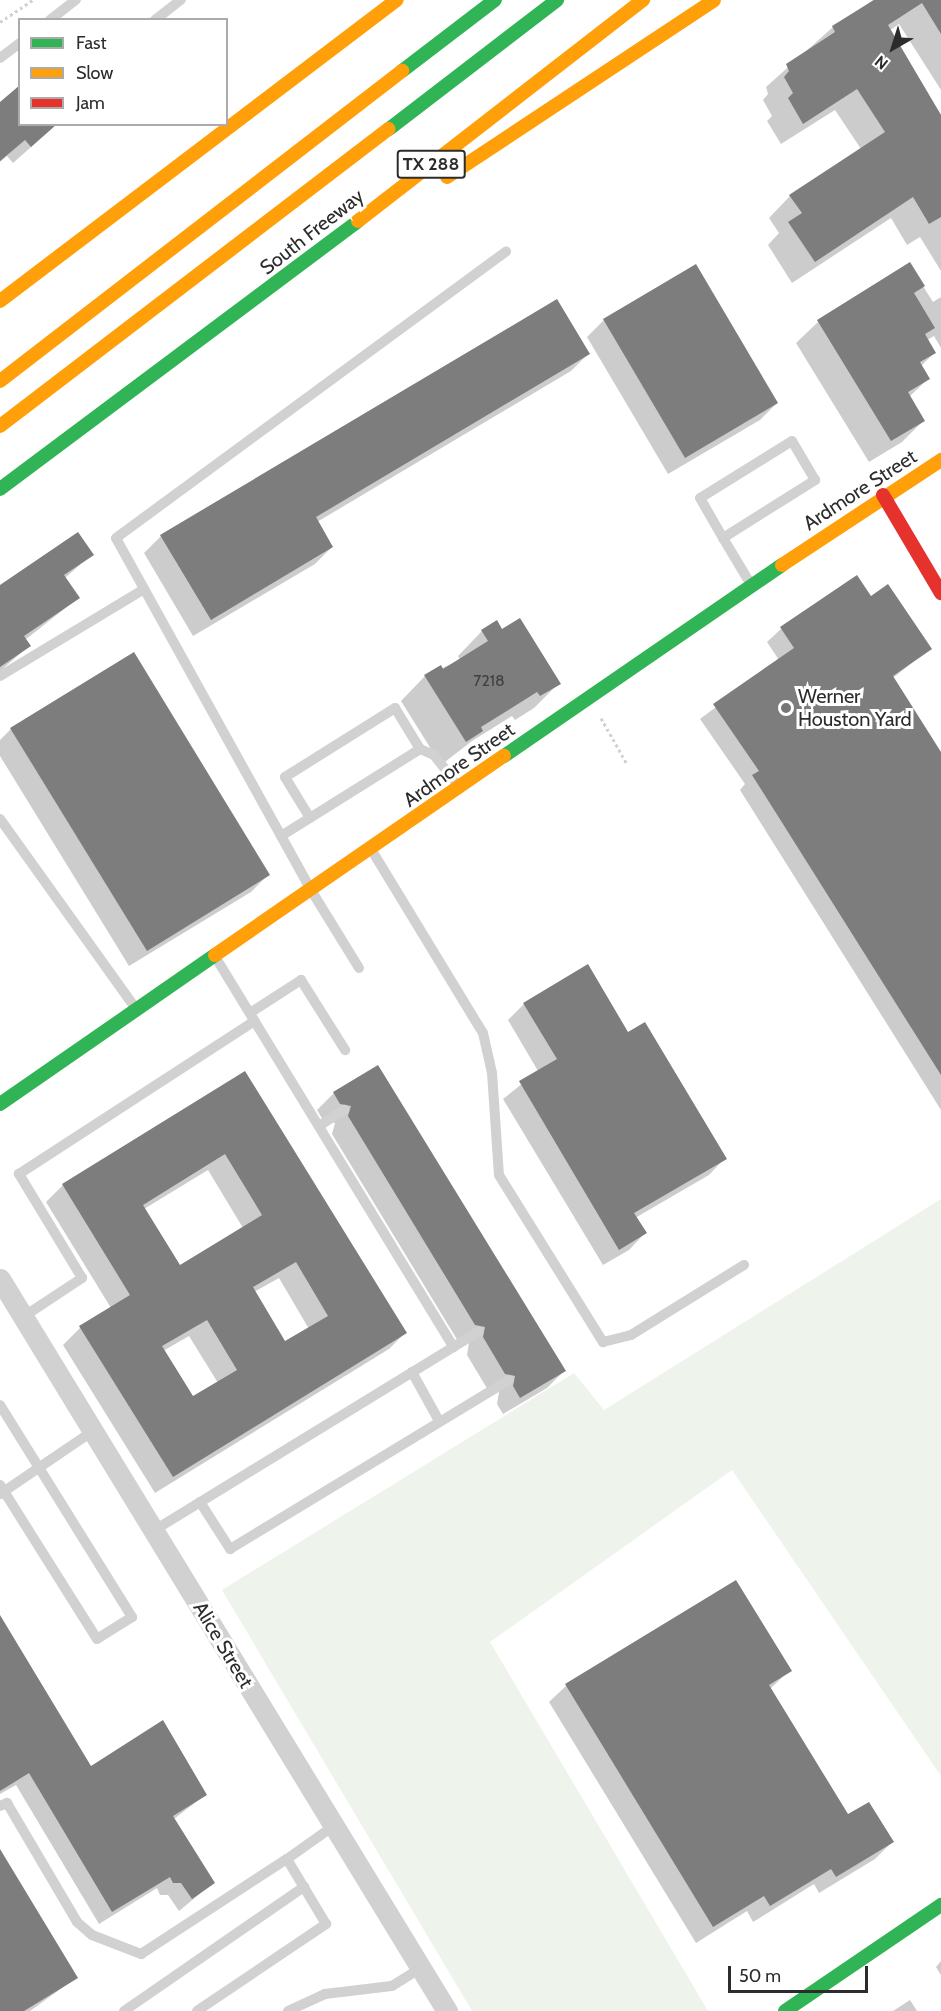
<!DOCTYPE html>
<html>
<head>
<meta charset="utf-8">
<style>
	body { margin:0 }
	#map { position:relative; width:941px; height:2011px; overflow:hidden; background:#fff; font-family:Cabin,sans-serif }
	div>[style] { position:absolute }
	.green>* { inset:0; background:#eef3eb }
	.shadow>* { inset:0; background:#0003 }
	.building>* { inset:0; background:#7d7d7d }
	.path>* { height:3px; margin-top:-1.5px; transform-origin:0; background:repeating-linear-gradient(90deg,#d1d1d1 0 3px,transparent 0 6px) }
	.lane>* { height:10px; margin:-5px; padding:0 5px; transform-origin:5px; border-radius:5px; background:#d1d1d1 }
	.street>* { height:21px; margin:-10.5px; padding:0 10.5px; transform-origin:10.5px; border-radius:10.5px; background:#d1d1d1 }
	.fast>* { height:14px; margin:-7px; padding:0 7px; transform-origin:7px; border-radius:7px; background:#30b455 }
	.slow>* { height:14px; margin:-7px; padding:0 7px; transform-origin:7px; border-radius:7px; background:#ff9f0a }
	.jam>* { height:14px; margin:-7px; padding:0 7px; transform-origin:7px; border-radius:7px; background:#e5322d }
	.dots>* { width:16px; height:16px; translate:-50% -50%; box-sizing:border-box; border:3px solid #fff; border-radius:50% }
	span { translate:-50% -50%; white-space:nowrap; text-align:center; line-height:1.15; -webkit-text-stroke:6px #fff; paint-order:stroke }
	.number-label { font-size:16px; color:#404040 }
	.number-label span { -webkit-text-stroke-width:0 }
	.shield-label span { padding:2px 4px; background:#fff; border:2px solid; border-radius:4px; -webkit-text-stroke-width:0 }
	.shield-label { font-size:18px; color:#2c2c2c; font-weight:700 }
	.street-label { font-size:20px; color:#2c2c2c }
	.poi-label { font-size:20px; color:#2c2c2c }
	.left { translate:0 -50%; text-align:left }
	.legend { position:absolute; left:18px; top:18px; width:210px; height:108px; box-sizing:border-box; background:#fff; border:2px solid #ababab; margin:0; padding:8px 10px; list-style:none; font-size:18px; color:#2c2c2c }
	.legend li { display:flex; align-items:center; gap:12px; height:30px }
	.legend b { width:30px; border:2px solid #ababab }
	.north { position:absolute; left:863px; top:18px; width:60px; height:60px; -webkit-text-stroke:4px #fff; paint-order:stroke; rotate:219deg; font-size:16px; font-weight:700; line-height:24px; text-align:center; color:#2c2c2c }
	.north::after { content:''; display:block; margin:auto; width:21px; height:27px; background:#2c2c2c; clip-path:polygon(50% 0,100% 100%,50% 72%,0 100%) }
	.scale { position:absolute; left:728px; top:1966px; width:140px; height:27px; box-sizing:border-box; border:3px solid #2c2c2c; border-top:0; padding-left:8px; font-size:18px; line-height:21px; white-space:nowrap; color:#2c2c2c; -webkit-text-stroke:4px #fff; paint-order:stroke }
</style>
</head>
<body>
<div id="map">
	<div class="green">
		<i style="clip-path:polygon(941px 1199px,941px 1776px,732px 1470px,490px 1642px,708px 2011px,472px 2011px,222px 1590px,574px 1373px,604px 1410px)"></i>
	</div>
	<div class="shadow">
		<i style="clip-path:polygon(873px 0,941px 0,941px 90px,899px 24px,889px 31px,941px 115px,941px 271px,920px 237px,907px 245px,891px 218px,792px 283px,768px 245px,779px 233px,769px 218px,790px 196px,861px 149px,835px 110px,781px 144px,767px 121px,772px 116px,763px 100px,768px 94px,766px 87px,833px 27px)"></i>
		<i style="clip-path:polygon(0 104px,20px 124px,57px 124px,13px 163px,7px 156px,0 162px)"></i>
		<i style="clip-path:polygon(909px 264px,933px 302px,941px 297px,941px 348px,934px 336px,927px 340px,934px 353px,921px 366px,928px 379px,909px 397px,923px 421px,902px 442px,869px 462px,796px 343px,818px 322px)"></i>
		<i style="clip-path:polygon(604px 320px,777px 403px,760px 420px,668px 474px,587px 337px)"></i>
		<i style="clip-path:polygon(588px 354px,571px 371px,317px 522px,332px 547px,315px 564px,193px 636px,144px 553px,161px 536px)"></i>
		<i style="clip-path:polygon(92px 554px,65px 578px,78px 598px,25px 640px,29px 646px,0 671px,0 587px)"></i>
		<i style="clip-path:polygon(857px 577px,871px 598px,930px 648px,893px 678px,941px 755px,941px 1110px,740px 790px,745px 784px,700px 719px,779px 660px,767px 642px,781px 629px)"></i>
		<i style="clip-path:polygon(482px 631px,502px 631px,559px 683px,534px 708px,515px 720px,512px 716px,472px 741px,441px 765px,401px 701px,425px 676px,460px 660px,458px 656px)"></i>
		<i style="clip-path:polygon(11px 729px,268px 875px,251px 892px,129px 966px,0 756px,0 740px)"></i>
		<i style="clip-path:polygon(524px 1004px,725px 1158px,709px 1175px,635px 1218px,645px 1233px,629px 1250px,603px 1265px,503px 1099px,538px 1071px,508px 1020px)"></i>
		<i style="clip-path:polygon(378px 1067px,564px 1371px,547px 1388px,503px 1414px,497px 1404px,499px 1392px,488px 1390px,467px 1355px,469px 1343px,458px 1341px,332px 1134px,335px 1123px,323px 1120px,317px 1110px,334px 1093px)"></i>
		<i style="clip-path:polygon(evenodd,245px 1074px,405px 1333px,389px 1349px,155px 1493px,63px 1345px,80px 1328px,111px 1308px,46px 1202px,63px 1185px,245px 1074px,208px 1170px,243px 1228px,179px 1267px,144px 1209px,208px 1170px,245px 1074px,279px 1278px,309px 1329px,285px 1343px,254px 1292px,279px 1278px,245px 1074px,189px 1336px,218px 1383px,192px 1398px,163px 1351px,189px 1336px)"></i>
		<i style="clip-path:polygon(736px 1582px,790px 1670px,770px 1689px,848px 1816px,892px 1842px,875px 1859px,819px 1893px,814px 1884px,753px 1922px,747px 1911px,696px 1943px,549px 1702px,566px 1686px)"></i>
		<i style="clip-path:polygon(0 1618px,90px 1768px,205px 1795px,174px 1819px,213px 1883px,179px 1911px,168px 1895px,160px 1895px,157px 1888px,99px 1924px,16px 1785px,0 1794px)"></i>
		<i style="clip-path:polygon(0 1852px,76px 1978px,30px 2011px,0 2011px)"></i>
		<i style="clip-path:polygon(941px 1961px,941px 1975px,936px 1967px)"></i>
		<i style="clip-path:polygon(910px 2000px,917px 2011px,893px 2011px)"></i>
	</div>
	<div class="building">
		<i style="clip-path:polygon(874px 0,941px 0,941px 34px,922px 3px,888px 25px,941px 115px,941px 217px,929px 224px,913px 197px,815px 262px,788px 222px,802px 213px,789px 195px,885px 132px,857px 89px,803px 124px,788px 98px,793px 93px,784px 77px,789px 71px,786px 64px,835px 32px,832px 26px)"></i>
		<i style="clip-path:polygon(20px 85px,20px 124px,57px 124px,31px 147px,25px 140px,0 161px,0 102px)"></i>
		<i style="clip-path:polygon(910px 262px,925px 286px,914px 293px,935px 328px,925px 334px,936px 353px,920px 362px,930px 379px,908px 392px,925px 421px,891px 441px,817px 320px)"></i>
		<i style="clip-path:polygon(696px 264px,778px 403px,685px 458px,603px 319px)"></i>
		<i style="clip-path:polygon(557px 299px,590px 354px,316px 517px,333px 547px,211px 620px,160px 535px)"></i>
		<i style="clip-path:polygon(78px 532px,94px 555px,64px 575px,80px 598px,24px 636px,31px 646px,0 667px,0 585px)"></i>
		<i style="clip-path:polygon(857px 575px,871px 596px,888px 584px,932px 649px,893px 676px,941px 752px,941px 1075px,752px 775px,759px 771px,713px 704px,794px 648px,780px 627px)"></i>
		<i style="clip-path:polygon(520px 618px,561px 684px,540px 696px,537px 692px,481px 727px,483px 731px,466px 742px,424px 675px,441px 665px,443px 669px,488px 641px,481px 630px,497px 620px,502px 629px)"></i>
		<i style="clip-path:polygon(134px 652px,270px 875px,147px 951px,10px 728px)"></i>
		<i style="clip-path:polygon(588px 964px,628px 1032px,645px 1022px,727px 1159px,634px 1213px,647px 1233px,619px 1250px,519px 1081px,557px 1059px,523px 1003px)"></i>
		<i style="clip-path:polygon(378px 1065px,566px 1371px,520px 1398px,513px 1386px,515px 1376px,505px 1374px,483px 1337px,485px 1327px,475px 1325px,348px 1116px,351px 1106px,340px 1104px,333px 1092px)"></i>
		<i style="clip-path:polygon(evenodd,245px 1071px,407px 1333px,173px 1477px,79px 1326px,130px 1295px,62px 1184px,245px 1071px,225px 1154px,262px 1215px,180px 1265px,143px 1205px,225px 1154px,245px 1071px,296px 1262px,328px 1316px,285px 1341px,253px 1287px,296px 1262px,245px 1071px,207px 1320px,237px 1370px,193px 1396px,162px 1346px,207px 1320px)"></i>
		<i style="clip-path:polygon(736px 1580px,792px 1671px,769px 1685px,848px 1814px,869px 1802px,894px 1842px,836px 1877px,831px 1869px,770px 1906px,764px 1896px,713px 1927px,565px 1684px)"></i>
		<i style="clip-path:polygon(0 1615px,91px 1766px,163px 1720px,207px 1795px,173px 1816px,215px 1883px,192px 1899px,181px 1883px,173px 1883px,170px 1877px,112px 1912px,29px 1773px,0 1791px)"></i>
		<i style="clip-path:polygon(0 1849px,78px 1978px,24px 2011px,0 2011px)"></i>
	</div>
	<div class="path">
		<i style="left:0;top:22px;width:40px;rotate:-34deg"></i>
		<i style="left:601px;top:718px;width:53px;rotate:60.5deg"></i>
	</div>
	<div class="lane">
		<i style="left:50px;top:20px;width:33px;rotate:-38deg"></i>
		<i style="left:155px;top:20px;width:33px;rotate:-38deg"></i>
		<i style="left:0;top:58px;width:25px;rotate:-37deg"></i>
		<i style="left:723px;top:538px;width:109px;rotate:-32.2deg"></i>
		<i style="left:815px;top:480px;width:45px;rotate:-120.5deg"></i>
		<i style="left:792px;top:441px;width:108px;rotate:148.2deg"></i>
		<i style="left:700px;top:498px;width:46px;rotate:60.1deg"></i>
		<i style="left:723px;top:538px;width:52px;rotate:59deg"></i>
		<i style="left:0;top:676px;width:168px;rotate:-31.1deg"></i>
		<i style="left:310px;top:818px;width:48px;rotate:-121.4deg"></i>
		<i style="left:285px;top:777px;width:130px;rotate:-32.1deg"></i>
		<i style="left:395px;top:708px;width:48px;rotate:58.6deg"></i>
		<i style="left:420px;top:749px;width:15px;rotate:23deg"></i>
		<i style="left:434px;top:755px;width:39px;rotate:52deg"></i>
		<i style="left:0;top:819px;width:234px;rotate:54.4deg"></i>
		<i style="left:281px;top:836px;width:164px;rotate:-32deg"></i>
		<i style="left:371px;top:849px;width:215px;rotate:58.7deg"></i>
		<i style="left:483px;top:1033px;width:41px;rotate:77.3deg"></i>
		<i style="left:492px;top:1073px;width:102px;rotate:86.1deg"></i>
		<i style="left:499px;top:1175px;width:197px;rotate:58.1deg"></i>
		<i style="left:603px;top:1342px;width:29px;rotate:-14deg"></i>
		<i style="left:631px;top:1335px;width:133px;rotate:-31.8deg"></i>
		<i style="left:216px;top:958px;width:456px;rotate:58.6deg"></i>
		<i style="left:359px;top:968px;width:92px;rotate:-121.6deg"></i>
		<i style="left:311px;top:890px;width:402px;rotate:-119deg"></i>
		<i style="left:116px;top:538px;width:484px;rotate:-36.3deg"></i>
		<i style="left:250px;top:1013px;width:61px;rotate:-32.9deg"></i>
		<i style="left:301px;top:980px;width:83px;rotate:57.8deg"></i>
		<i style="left:319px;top:1126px;width:30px;rotate:-33deg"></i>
		<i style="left:23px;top:1317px;width:71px;rotate:-33.5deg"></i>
		<i style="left:82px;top:1278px;width:122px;rotate:-121.2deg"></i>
		<i style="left:19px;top:1174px;width:281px;rotate:-33deg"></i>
		<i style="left:412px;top:1372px;width:56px;rotate:61.1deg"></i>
		<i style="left:0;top:1405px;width:250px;rotate:58.1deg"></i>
		<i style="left:132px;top:1617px;width:41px;rotate:147.8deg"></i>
		<i style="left:97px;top:1639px;width:182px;rotate:-122.2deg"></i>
		<i style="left:0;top:1494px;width:112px;rotate:-34.1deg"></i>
		<i style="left:200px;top:1502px;width:56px;rotate:57.4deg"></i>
		<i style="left:230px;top:1549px;width:326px;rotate:-31.2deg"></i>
		<i style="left:153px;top:1531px;width:382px;rotate:-31.5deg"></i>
		<i style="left:0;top:1806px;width:8px;rotate:-23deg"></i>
		<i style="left:7px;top:1803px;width:138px;rotate:59.5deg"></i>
		<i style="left:77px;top:1922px;width:20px;rotate:41deg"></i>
		<i style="left:92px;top:1935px;width:53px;rotate:21.2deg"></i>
		<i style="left:141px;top:1954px;width:174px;rotate:-33.1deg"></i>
		<i style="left:124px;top:2011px;width:219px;rotate:-34.6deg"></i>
		<i style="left:197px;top:2011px;width:156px;rotate:-34deg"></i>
		<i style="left:326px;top:1924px;width:76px;rotate:-121deg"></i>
		<i style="left:287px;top:1859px;width:59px;rotate:-35.3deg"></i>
		<i style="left:288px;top:2011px;width:41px;rotate:-24.7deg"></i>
		<i style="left:325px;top:1994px;width:67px;rotate:-6.8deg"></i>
		<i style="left:392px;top:1986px;width:34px;rotate:-32deg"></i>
	</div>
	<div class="street">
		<i style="left:0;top:1279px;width:858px;rotate:58.59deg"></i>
	</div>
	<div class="fast">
		<i style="left:402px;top:71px;width:117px;rotate:-37.4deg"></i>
		<i style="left:389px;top:129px;width:212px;rotate:-37.5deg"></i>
		<i style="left:0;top:489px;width:447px;rotate:-36.8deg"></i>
		<i style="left:504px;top:756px;width:337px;rotate:-34.5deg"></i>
		<i style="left:0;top:1104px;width:262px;rotate:-34.7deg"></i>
		<i style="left:785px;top:2011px;width:189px;rotate:-34.2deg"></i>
	</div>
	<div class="slow">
		<i style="left:447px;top:177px;width:320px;rotate:-33.5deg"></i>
		<i style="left:358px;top:221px;width:361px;rotate:-37.8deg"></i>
		<i style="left:0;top:301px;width:498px;rotate:-37.2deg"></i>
		<i style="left:0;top:381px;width:508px;rotate:-37.64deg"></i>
		<i style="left:0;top:426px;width:489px;rotate:-37.4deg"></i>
		<i style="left:782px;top:565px;width:191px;rotate:-33.4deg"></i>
		<i style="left:215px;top:955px;width:351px;rotate:-34.6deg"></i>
	</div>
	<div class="jam">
		<i style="left:883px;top:495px;width:114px;rotate:59.4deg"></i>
	</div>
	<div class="dots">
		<i style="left:786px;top:708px;background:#767676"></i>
	</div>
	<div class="number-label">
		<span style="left:489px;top:681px">7218</span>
	</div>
	<div class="shield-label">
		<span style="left:431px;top:164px">TX 288</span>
	</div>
	<div class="street-label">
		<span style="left:312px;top:232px;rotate:-38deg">South Freeway</span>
		<span style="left:860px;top:490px;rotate:-33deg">Ardmore Street</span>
		<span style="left:459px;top:765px;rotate:-35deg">Ardmore Street</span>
		<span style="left:223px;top:1645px;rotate:59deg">Alice Street</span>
	</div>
	<div class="poi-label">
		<span class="left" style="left:798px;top:708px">Werner<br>Houston Yard</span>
	</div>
	<ul class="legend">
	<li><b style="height:8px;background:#30b455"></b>Fast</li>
	<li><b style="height:8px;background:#ff9f0a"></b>Slow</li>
	<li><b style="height:8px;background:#e5322d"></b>Jam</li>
	</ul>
	<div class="north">N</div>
	<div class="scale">50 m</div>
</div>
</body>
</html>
